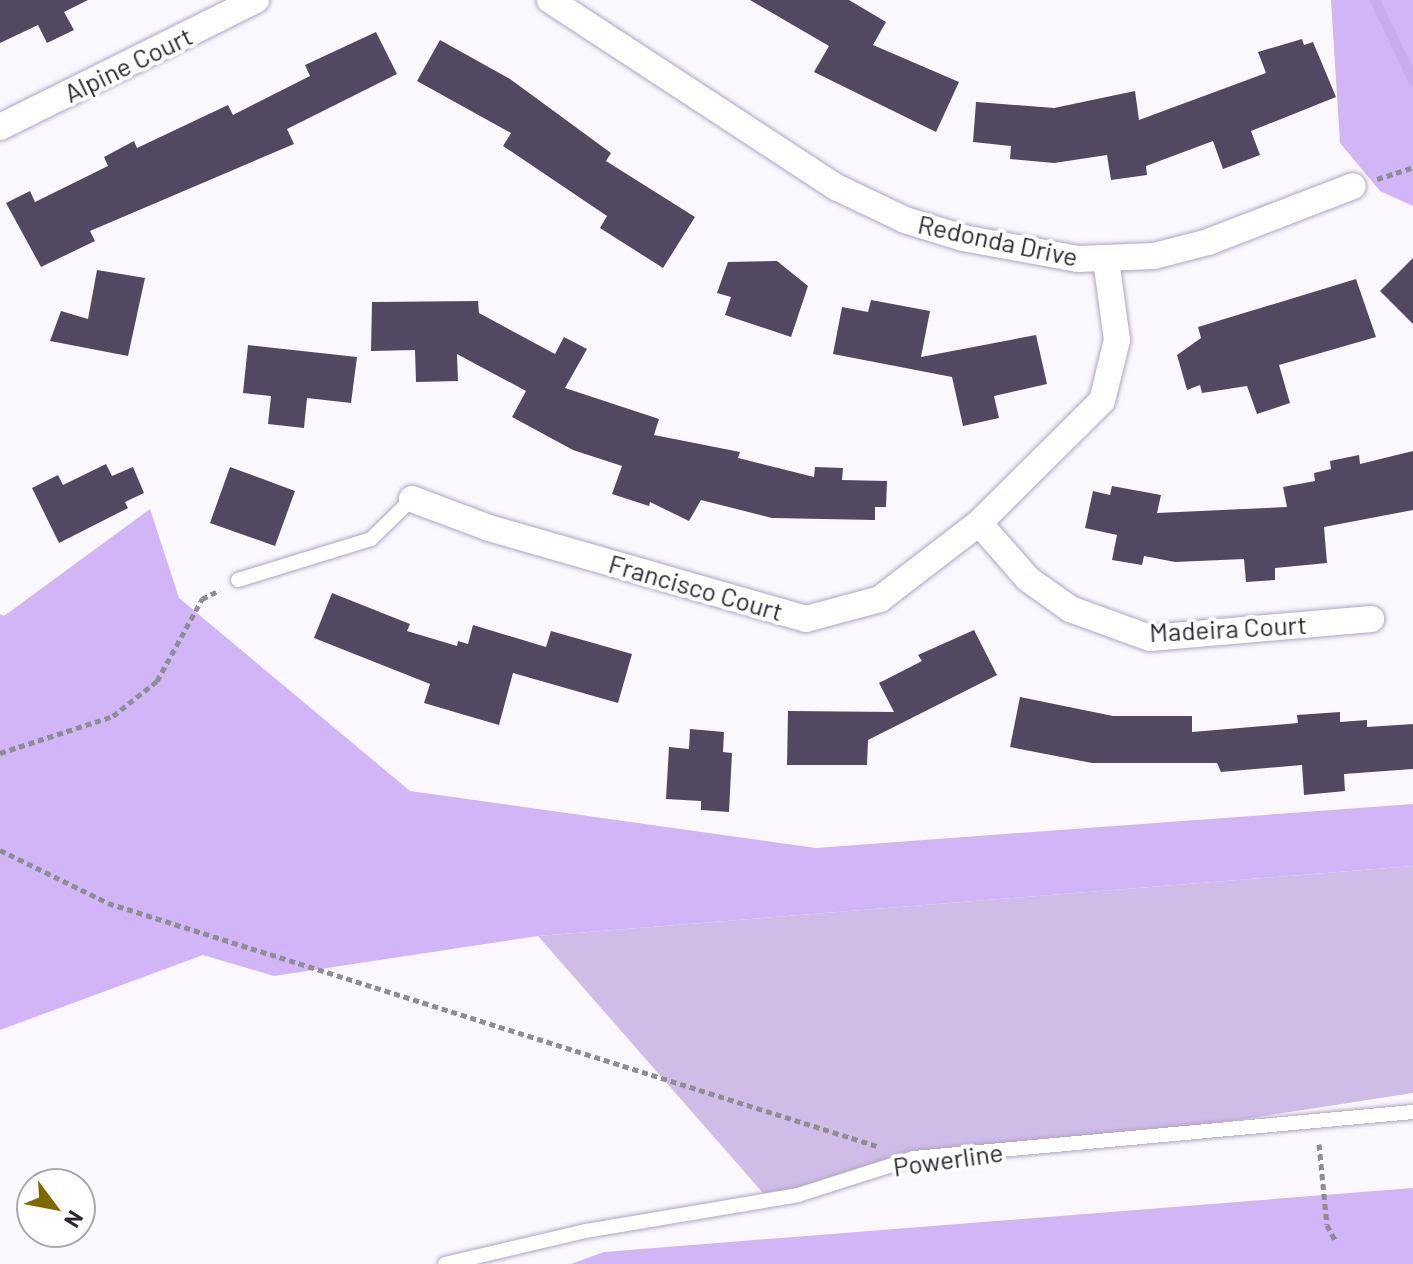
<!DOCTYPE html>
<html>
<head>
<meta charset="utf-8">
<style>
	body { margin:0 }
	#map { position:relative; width:1413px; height:1264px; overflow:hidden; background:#faf8fe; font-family:Barlow,sans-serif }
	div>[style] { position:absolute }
	.green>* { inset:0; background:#cfbde8 }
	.forest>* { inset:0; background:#d1b5f7 }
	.stream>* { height:10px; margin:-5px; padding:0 5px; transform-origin:5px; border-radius:5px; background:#c7abec }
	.building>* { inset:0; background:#534862 }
	.path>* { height:5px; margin-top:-2.5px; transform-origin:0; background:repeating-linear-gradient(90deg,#8f8c95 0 6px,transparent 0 10px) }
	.roads { filter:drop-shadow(0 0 2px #b0a4c2) drop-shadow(0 0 2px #b0a4c2) }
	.service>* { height:14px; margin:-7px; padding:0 7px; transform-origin:7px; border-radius:7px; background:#fff }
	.minor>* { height:26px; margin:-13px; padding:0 13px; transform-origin:13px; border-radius:13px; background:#fff }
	span { translate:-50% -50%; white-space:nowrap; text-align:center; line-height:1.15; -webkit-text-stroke:8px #fff; paint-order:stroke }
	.street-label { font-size:26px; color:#2b2632 }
	.north { position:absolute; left:16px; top:1168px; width:80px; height:80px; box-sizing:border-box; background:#fff; border:2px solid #aaa8ad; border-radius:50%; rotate:122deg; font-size:22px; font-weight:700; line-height:32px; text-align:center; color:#2b2632 }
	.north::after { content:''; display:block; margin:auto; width:28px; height:36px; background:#7e6800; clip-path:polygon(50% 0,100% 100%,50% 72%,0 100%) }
</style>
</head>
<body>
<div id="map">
	<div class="green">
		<i style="clip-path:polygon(1413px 866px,1413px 1093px,763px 1193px,538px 936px)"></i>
	</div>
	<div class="forest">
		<i style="clip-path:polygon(1331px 0,1413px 0,1413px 206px,1380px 191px,1340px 143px)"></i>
		<i style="clip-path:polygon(150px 509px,179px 598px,410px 791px,816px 848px,1413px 804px,1413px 866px,538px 936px,274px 976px,203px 955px,0 1030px,0 614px,4px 616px)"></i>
		<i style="clip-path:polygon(1413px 1188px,1413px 1264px,571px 1264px,604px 1252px)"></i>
	</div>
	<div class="stream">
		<i style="left:1375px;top:0;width:89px;rotate:64.6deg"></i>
	</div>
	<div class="building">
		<i style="clip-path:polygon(0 0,88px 0,64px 12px,74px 30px,47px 43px,38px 25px,0 43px)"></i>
		<i style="clip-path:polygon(750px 0,849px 0,886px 22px,873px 45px,959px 82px,936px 132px,814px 72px,829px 46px)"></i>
		<i style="clip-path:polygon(376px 32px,397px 74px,287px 129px,294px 144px,90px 231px,95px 241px,41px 267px,6px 203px,30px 191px,35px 202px,108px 166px,104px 157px,134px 141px,137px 148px,228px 105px,233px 115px,310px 76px,305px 65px)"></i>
		<i style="clip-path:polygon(1302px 39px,1304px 45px,1313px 42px,1336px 97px,1251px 131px,1260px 155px,1223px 169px,1213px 141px,1146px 166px,1147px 175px,1111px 180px,1107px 155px,1054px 163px,1010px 159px,1011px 146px,973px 142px,976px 102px,1054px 108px,1135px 91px,1139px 120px,1266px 73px,1258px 52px)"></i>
		<i style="clip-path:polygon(440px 40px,510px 79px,611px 153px,606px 161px,695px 217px,663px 268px,600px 228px,607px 216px,503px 146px,511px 133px,417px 81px)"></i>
		<i style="clip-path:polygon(1413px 258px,1413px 324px,1380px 291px)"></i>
		<i style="clip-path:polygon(777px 261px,808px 286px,791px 337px,725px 315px,731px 297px,717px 293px,728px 262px)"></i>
		<i style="clip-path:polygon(97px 270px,145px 278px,128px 356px,50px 341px,61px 311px,88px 319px)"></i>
		<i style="clip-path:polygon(1356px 279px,1376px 337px,1279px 365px,1290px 403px,1257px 414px,1247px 386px,1202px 393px,1200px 385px,1187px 390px,1177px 355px,1201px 338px,1198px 327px)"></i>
		<i style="clip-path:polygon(871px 300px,930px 311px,921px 357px,1036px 335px,1047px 384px,994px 396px,999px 418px,963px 426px,952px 377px,833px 354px,842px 307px,868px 312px)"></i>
		<i style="clip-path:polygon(478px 301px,479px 313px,555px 354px,564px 337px,587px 349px,565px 388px,659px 419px,654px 435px,740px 452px,738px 458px,814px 477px,815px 467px,843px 468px,842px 480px,887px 481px,886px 507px,875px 507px,875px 520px,772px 518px,701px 500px,689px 521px,650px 502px,649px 506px,612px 494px,622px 466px,573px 450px,512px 417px,526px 391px,457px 354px,458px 381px,416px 382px,415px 350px,371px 351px,372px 302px)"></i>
		<i style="clip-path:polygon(248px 345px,357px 357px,351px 403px,307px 398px,304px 428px,268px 424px,271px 396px,243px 393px)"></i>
		<i style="clip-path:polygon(1413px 451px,1413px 510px,1324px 527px,1327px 563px,1275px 568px,1275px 580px,1246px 582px,1244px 559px,1175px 562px,1144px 556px,1142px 565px,1112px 560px,1117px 535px,1085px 528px,1093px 491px,1110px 495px,1112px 486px,1161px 495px,1157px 513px,1287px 507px,1283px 487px,1315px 481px,1314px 473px,1331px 469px,1330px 461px,1359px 455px,1360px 464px)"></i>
		<i style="clip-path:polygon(106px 464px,112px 476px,133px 467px,144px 493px,125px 502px,128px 508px,59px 543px,32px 488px,58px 475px,63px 485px)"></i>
		<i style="clip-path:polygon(230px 467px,295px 491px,275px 546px,210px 523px)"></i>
		<i style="clip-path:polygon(332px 593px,410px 624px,407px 631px,457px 646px,458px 641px,468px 644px,473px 625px,546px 647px,551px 631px,632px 654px,618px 703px,513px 673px,499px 725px,424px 703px,430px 684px,314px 638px)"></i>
		<i style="clip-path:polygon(974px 630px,997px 675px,868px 740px,867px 765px,787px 765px,788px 711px,894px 712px,879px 683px,922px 661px,918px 655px)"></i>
		<i style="clip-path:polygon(1020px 697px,1113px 716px,1192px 716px,1192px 732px,1298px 723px,1297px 715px,1340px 712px,1340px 722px,1367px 720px,1367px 727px,1413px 724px,1413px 769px,1344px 774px,1345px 791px,1304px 795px,1302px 765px,1221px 772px,1217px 763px,1092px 763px,1010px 747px)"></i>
		<i style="clip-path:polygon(690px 729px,724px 732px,723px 752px,732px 753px,729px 812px,701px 810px,701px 801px,666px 799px,669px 747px,689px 749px)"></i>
	</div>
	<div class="path">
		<i style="left:1377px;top:179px;width:38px;rotate:-18deg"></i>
		<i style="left:0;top:753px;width:119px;rotate:-18.1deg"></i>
		<i style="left:113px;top:716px;width:56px;rotate:-38.5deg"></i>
		<i style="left:157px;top:681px;width:94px;rotate:-61.2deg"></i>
		<i style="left:202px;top:599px;width:20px;rotate:-27deg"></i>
		<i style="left:0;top:850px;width:120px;rotate:26.1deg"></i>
		<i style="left:108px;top:903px;width:806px;rotate:17.54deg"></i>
		<i style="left:1319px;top:1144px;width:81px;rotate:84.4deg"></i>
		<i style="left:1327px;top:1225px;width:19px;rotate:62deg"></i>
	</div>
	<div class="roads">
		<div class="service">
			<i style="left:238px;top:580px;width:139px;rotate:-17.1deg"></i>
			<i style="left:371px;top:539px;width:57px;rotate:-44.3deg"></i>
			<i style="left:445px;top:1264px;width:145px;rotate:-13.2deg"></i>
			<i style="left:586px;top:1231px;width:215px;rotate:-9.6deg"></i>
			<i style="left:798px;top:1195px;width:122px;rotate:-17.7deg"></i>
			<i style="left:914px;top:1158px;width:501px;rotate:-5.27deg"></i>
		</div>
		<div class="minor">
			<i style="left:550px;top:0;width:342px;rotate:33.2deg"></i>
			<i style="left:836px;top:187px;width:76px;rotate:25.6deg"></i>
			<i style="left:905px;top:220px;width:61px;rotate:17.2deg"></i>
			<i style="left:963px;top:238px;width:117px;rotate:10.3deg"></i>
			<i style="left:1078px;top:259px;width:76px;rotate:-2.3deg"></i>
			<i style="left:1154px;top:256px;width:56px;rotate:-14.5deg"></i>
			<i style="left:1208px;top:242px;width:155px;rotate:-21.1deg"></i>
			<i style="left:0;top:127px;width:286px;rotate:-26.4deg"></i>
			<i style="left:412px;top:499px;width:82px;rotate:20.6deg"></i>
			<i style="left:489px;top:528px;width:330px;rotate:16deg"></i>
			<i style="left:806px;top:619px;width:77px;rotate:-15.1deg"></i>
			<i style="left:880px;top:599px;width:125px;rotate:-37.5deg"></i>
			<i style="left:979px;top:523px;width:173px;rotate:-44.8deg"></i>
			<i style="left:1102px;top:401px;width:63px;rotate:-76.2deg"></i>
			<i style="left:1117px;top:340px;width:81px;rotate:-97.8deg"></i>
			<i style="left:979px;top:523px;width:74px;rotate:48.8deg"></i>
			<i style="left:1028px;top:579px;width:52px;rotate:35.5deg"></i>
			<i style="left:1070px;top:609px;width:85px;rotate:19.9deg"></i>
			<i style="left:1150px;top:638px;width:222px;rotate:-4.9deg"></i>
		</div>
	</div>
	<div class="street-label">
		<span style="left:128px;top:64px;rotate:-26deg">Alpine Court</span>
		<span style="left:998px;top:240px;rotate:12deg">Redonda Drive</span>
		<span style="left:696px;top:587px;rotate:16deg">Francisco Court</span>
		<span style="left:1228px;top:628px;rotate:-3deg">Madeira Court</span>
		<span style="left:948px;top:1159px;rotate:-8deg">Powerline</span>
	</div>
	<div class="north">N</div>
</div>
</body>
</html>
